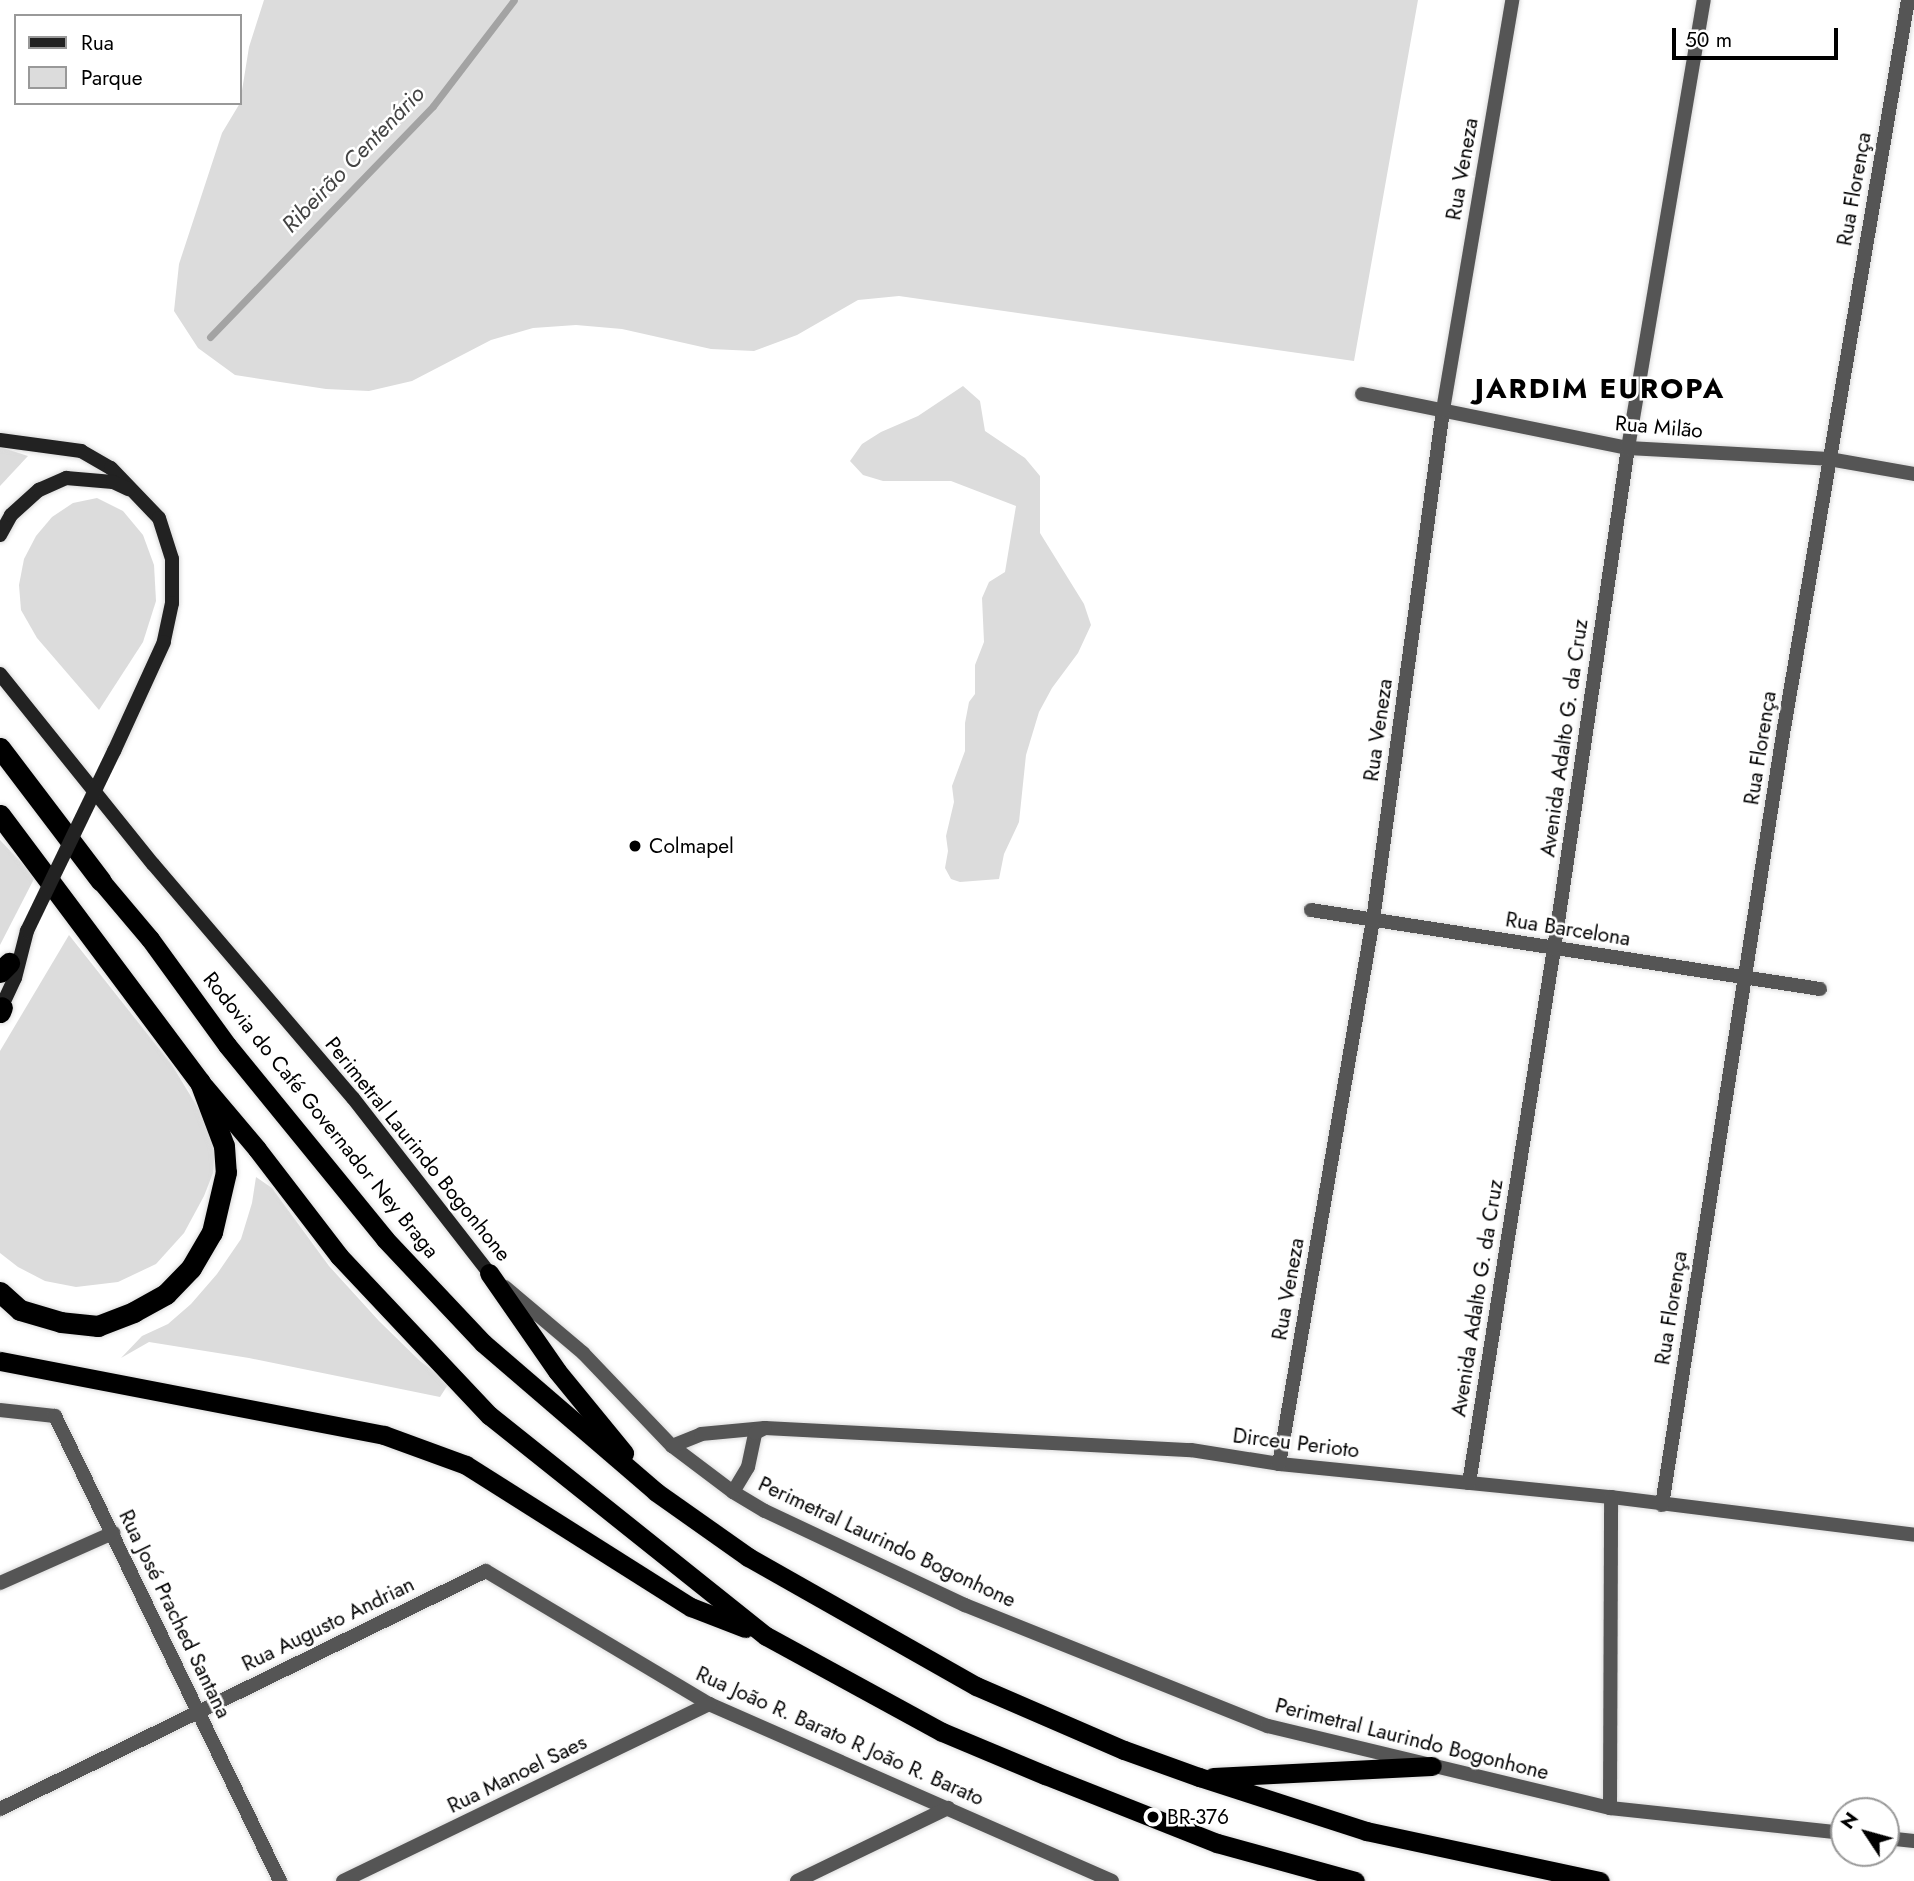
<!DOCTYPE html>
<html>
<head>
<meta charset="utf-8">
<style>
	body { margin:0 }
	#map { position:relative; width:1914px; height:1881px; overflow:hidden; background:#fff; font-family:Jost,sans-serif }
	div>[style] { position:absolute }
	.green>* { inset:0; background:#dcdcdc }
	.stream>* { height:7px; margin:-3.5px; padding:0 3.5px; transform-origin:3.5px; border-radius:3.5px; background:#a3a3a3 }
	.roads { filter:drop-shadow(0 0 2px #dbdbdb) drop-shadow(0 0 2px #dbdbdb) }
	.minor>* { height:14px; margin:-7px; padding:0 7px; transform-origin:7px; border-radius:7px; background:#555 }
	.secondary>* { height:14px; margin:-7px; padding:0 7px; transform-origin:7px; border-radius:7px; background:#222 }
	.trunk>* { height:19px; margin:-9.5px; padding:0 9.5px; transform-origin:9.5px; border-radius:9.5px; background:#000 }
	.motorway>* { height:21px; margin:-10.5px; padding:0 10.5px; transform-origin:10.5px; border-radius:10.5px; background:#000 }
	.secondary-bridge>* { height:14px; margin:-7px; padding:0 7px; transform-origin:7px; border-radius:7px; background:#222 }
	.dots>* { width:19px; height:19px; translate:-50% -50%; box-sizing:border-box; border:4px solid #fff; border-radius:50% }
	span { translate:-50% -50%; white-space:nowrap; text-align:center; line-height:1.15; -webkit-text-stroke:5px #fff; paint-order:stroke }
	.street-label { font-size:21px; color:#000 }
	.poi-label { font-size:21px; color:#000 }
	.left { translate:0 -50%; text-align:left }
	.water-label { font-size:23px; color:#444; font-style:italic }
	.district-label { font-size:28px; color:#000; font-weight:700; letter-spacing:2px }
	.legend { position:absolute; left:14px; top:14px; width:228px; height:91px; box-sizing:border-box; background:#fff; border:2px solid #999; margin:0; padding:9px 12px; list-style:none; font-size:21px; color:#000 }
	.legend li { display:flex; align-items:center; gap:14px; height:35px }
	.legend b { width:35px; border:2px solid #999 }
	.north { position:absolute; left:1830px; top:1797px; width:70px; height:70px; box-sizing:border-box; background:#fff; border:2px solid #999; border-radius:50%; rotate:306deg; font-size:19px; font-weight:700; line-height:28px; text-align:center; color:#000 }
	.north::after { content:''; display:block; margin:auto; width:24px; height:32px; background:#000; clip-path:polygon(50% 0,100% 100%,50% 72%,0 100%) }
	.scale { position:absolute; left:1672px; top:28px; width:166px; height:32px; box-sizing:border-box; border:4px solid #000; border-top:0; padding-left:9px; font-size:21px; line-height:24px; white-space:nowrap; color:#000; -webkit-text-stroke:5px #fff; paint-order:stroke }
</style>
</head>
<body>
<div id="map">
	<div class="green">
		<i style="clip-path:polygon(264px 0,1418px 0,1354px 361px,899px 296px,858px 300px,797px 335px,754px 351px,711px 349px,622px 329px,576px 325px,533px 328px,491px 340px,412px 381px,369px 391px,326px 389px,235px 375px,198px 348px,174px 311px,179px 264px,222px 133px,240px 103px,249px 47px)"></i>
		<i style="clip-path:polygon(963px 386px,980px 401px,985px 431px,1025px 458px,1040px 476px,1040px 533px,1084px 604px,1091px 625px,1078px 653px,1052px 688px,1039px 712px,1026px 755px,1019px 822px,1004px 854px,999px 879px,960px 882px,951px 879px,945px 868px,948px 851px,946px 836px,954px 802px,952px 786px,965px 751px,965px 723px,969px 702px,975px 694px,975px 665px,984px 642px,982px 598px,989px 582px,1005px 572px,1016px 506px,951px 481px,883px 481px,863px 475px,850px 461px,862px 444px,881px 432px,918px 416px)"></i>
		<i style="clip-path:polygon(0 447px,28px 456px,0 486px)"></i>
		<i style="clip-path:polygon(97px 498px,123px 511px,143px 535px,154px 565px,156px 601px,143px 642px,99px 710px,37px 638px,21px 610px,19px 585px,24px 559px,36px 536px,52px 517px,73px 503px)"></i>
		<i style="clip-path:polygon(0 840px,35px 877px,0 945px)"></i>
		<i style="clip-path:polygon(69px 935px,172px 1065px,207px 1123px,215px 1147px,213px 1173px,204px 1196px,184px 1233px,156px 1264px,118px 1282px,76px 1287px,45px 1281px,18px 1267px,0 1253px,0 1051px)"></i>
		<i style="clip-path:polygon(256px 1177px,272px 1188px,329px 1266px,379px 1321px,420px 1361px,449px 1383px,440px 1397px,249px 1358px,149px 1342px,121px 1358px,142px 1336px,168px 1324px,191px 1304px,217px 1274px,241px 1239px,252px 1203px)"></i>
	</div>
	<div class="stream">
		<i style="left:210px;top:337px;width:321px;rotate:-46deg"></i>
		<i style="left:433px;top:106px;width:133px;rotate:-52.6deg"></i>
	</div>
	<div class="roads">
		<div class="minor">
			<i style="left:1362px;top:394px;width:271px;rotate:11.5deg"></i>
			<i style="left:1628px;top:448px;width:201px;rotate:3.1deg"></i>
			<i style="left:1829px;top:459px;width:86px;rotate:10deg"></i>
			<i style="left:1311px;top:910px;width:515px;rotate:8.82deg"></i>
			<i style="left:505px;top:1287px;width:102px;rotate:40.2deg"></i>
			<i style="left:583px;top:1353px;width:129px;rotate:46.3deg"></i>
			<i style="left:672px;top:1446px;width:76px;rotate:37deg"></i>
			<i style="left:733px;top:1492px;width:37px;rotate:31deg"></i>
			<i style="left:765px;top:1511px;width:221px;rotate:25.2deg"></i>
			<i style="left:965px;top:1605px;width:326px;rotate:21.8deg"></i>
			<i style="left:1268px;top:1726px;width:352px;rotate:13.5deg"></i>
			<i style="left:1610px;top:1808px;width:235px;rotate:6.1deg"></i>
			<i style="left:0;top:1410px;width:55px;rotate:6.2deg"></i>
			<i style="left:55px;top:1416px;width:517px;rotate:64.18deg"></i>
			<i style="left:672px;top:1446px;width:31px;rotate:-22deg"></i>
			<i style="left:701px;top:1434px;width:64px;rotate:-5.4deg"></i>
			<i style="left:765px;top:1428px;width:427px;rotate:3deg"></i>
			<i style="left:1191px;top:1450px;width:89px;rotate:9deg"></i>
			<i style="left:1279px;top:1464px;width:334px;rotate:5.7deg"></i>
			<i style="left:1611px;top:1497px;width:305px;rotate:7.1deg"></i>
			<i style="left:1279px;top:1464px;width:552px;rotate:-80.2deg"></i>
			<i style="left:1373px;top:920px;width:515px;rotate:-82.18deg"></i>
			<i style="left:1443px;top:410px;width:416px;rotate:-80.4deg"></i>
			<i style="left:1469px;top:1483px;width:541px;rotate:-80.96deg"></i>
			<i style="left:1554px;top:949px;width:506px;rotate:-81.6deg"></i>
			<i style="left:1628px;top:448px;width:454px;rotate:-80.4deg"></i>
			<i style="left:733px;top:1492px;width:29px;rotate:-59deg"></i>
			<i style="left:748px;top:1467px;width:35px;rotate:-78deg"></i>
			<i style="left:755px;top:1433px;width:11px;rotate:-27deg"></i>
			<i style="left:1662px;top:1505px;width:787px;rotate:-81.08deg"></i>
			<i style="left:1784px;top:728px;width:738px;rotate:-80.33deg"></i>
			<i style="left:0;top:1583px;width:124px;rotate:-23.9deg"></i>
			<i style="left:1610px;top:1808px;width:311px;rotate:-89.8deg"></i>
			<i style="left:0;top:1809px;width:541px;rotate:-26.09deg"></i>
			<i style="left:486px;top:1571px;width:260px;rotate:30.8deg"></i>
			<i style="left:709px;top:1704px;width:440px;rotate:23.7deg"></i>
			<i style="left:1886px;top:1838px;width:28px;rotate:6deg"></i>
			<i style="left:343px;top:1881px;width:407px;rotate:-25.8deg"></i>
			<i style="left:797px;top:1881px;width:168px;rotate:-25.8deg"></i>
		</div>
		<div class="secondary">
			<i style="left:0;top:440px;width:82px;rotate:7.7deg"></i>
			<i style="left:81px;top:451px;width:34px;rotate:30deg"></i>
			<i style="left:111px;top:468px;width:69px;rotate:46.2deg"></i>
			<i style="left:159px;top:518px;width:43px;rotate:72.4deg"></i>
			<i style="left:172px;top:559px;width:44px;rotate:90deg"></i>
			<i style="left:172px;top:603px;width:40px;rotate:102deg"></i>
			<i style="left:164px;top:642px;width:120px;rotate:114.6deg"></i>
			<i style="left:0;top:535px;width:23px;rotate:-61deg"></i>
			<i style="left:11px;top:515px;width:38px;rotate:-42deg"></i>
			<i style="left:39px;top:490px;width:30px;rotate:-24deg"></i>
			<i style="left:66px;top:478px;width:47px;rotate:4.9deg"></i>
			<i style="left:113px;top:482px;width:17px;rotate:25deg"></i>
			<i style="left:0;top:674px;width:244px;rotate:51.2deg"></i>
			<i style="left:153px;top:864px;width:308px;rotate:49.5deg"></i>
			<i style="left:353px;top:1098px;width:222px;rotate:52.1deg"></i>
			<i style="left:0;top:1010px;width:35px;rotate:-65deg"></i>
			<i style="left:15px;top:978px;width:49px;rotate:-75.7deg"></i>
		</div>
		<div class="trunk">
			<i style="left:101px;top:881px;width:76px;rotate:49.8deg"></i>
			<i style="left:150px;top:939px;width:131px;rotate:54deg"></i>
			<i style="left:227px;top:1045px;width:250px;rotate:50.8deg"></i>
			<i style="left:385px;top:1239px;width:143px;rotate:46.7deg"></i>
			<i style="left:483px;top:1343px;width:228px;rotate:40.7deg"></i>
			<i style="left:656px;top:1492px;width:113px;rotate:35.2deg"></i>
			<i style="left:748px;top:1557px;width:262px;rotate:29.5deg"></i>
			<i style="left:976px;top:1686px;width:161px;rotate:23.4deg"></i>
			<i style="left:1124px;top:1750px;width:80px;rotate:19.8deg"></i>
			<i style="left:1199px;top:1777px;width:176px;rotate:17.9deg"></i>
			<i style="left:1366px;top:1831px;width:239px;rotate:12.1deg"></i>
			<i style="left:204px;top:1086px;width:82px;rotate:49.9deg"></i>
			<i style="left:257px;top:1149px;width:135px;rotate:52.5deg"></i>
			<i style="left:339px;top:1256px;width:219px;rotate:46.7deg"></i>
			<i style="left:489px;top:1415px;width:354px;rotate:38.6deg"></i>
			<i style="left:766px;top:1636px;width:200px;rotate:28.6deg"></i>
			<i style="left:942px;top:1732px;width:112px;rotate:22.7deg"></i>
			<i style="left:1045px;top:1775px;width:185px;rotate:21.6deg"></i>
			<i style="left:1217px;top:1843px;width:143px;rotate:15.4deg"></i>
			<i style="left:489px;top:1273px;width:119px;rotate:55.2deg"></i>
			<i style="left:557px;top:1371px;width:106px;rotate:50.7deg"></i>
			<i style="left:0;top:1361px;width:391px;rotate:10.9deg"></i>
			<i style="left:384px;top:1435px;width:87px;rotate:20.1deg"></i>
			<i style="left:466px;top:1465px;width:266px;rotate:32.3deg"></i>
			<i style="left:691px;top:1607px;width:58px;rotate:21.3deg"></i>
			<i style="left:1213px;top:1777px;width:219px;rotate:-2.9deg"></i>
		</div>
		<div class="motorway">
			<i style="left:0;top:748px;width:167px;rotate:52.8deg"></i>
			<i style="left:0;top:815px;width:334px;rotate:53.2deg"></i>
			<i style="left:200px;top:1082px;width:68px;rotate:69.4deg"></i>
			<i style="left:224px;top:1146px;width:26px;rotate:86deg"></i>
			<i style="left:226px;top:1172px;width:62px;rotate:103.1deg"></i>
			<i style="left:212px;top:1232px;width:42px;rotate:120.3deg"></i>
			<i style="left:191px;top:1268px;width:36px;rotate:134deg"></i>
			<i style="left:166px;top:1294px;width:37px;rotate:151deg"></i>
			<i style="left:134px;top:1312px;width:39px;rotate:159deg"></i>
			<i style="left:98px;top:1326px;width:37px;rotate:-174deg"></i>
			<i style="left:61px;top:1322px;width:43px;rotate:-163.7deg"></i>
			<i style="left:20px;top:1310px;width:27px;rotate:-138deg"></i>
			<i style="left:0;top:972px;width:13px;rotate:-45deg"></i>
			<i style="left:0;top:1012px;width:5px;rotate:-68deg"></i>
		</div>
	</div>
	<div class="secondary-bridge">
		<i style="left:27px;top:931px;width:200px;rotate:-64.2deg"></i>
	</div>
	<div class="dots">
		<i style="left:635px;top:846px;background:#000"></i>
		<i style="left:1153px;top:1817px;background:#000"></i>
	</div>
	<div class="street-label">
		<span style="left:1462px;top:169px;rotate:-80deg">Rua Veneza</span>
		<span style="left:1854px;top:189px;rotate:-80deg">Rua Florença</span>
		<span style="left:1659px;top:427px;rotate:5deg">Rua Milão</span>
		<span style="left:1378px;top:730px;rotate:-82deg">Rua Veneza</span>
		<span style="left:1564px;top:738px;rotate:-82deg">Avenida Adalto G. da Cruz</span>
		<span style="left:1760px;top:748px;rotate:-81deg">Rua Florença</span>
		<span style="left:1568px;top:929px;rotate:9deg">Rua Barcelona</span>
		<span style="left:321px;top:1115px;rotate:51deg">Rodovia do Café Governador Ney Braga</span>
		<span style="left:418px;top:1149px;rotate:51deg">Perimetral Laurindo Bogonhone</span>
		<span style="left:1288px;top:1289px;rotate:-80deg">Rua Veneza</span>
		<span style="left:1477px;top:1298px;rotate:-81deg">Avenida Adalto G. da Cruz</span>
		<span style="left:1671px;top:1308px;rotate:-81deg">Rua Florença</span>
		<span style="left:1296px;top:1443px;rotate:7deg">Dirceu Perioto</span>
		<span style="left:887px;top:1542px;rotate:25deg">Perimetral Laurindo Bogonhone</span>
		<span style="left:175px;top:1614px;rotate:64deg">Rua José Prached Santana</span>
		<span style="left:328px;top:1624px;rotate:-26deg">Rua Augusto Andrian</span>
		<span style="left:840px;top:1736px;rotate:24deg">Rua João R. Barato R João R. Barato</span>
		<span style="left:1412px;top:1739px;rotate:14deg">Perimetral Laurindo Bogonhone</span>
		<span style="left:517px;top:1774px;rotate:-26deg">Rua Manoel Saes</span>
	</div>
	<div class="poi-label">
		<span class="left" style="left:649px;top:846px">Colmapel</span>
		<span class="left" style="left:1167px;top:1817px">BR-376</span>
	</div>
	<div class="water-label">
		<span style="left:353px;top:159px;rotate:-46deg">Ribeirão Centenário</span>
	</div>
	<div class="district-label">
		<span style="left:1600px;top:389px">JARDIM EUROPA</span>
	</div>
	<ul class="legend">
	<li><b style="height:9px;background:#222"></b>Rua</li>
	<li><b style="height:19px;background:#dcdcdc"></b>Parque</li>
	</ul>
	<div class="north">N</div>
	<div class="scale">50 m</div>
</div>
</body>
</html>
